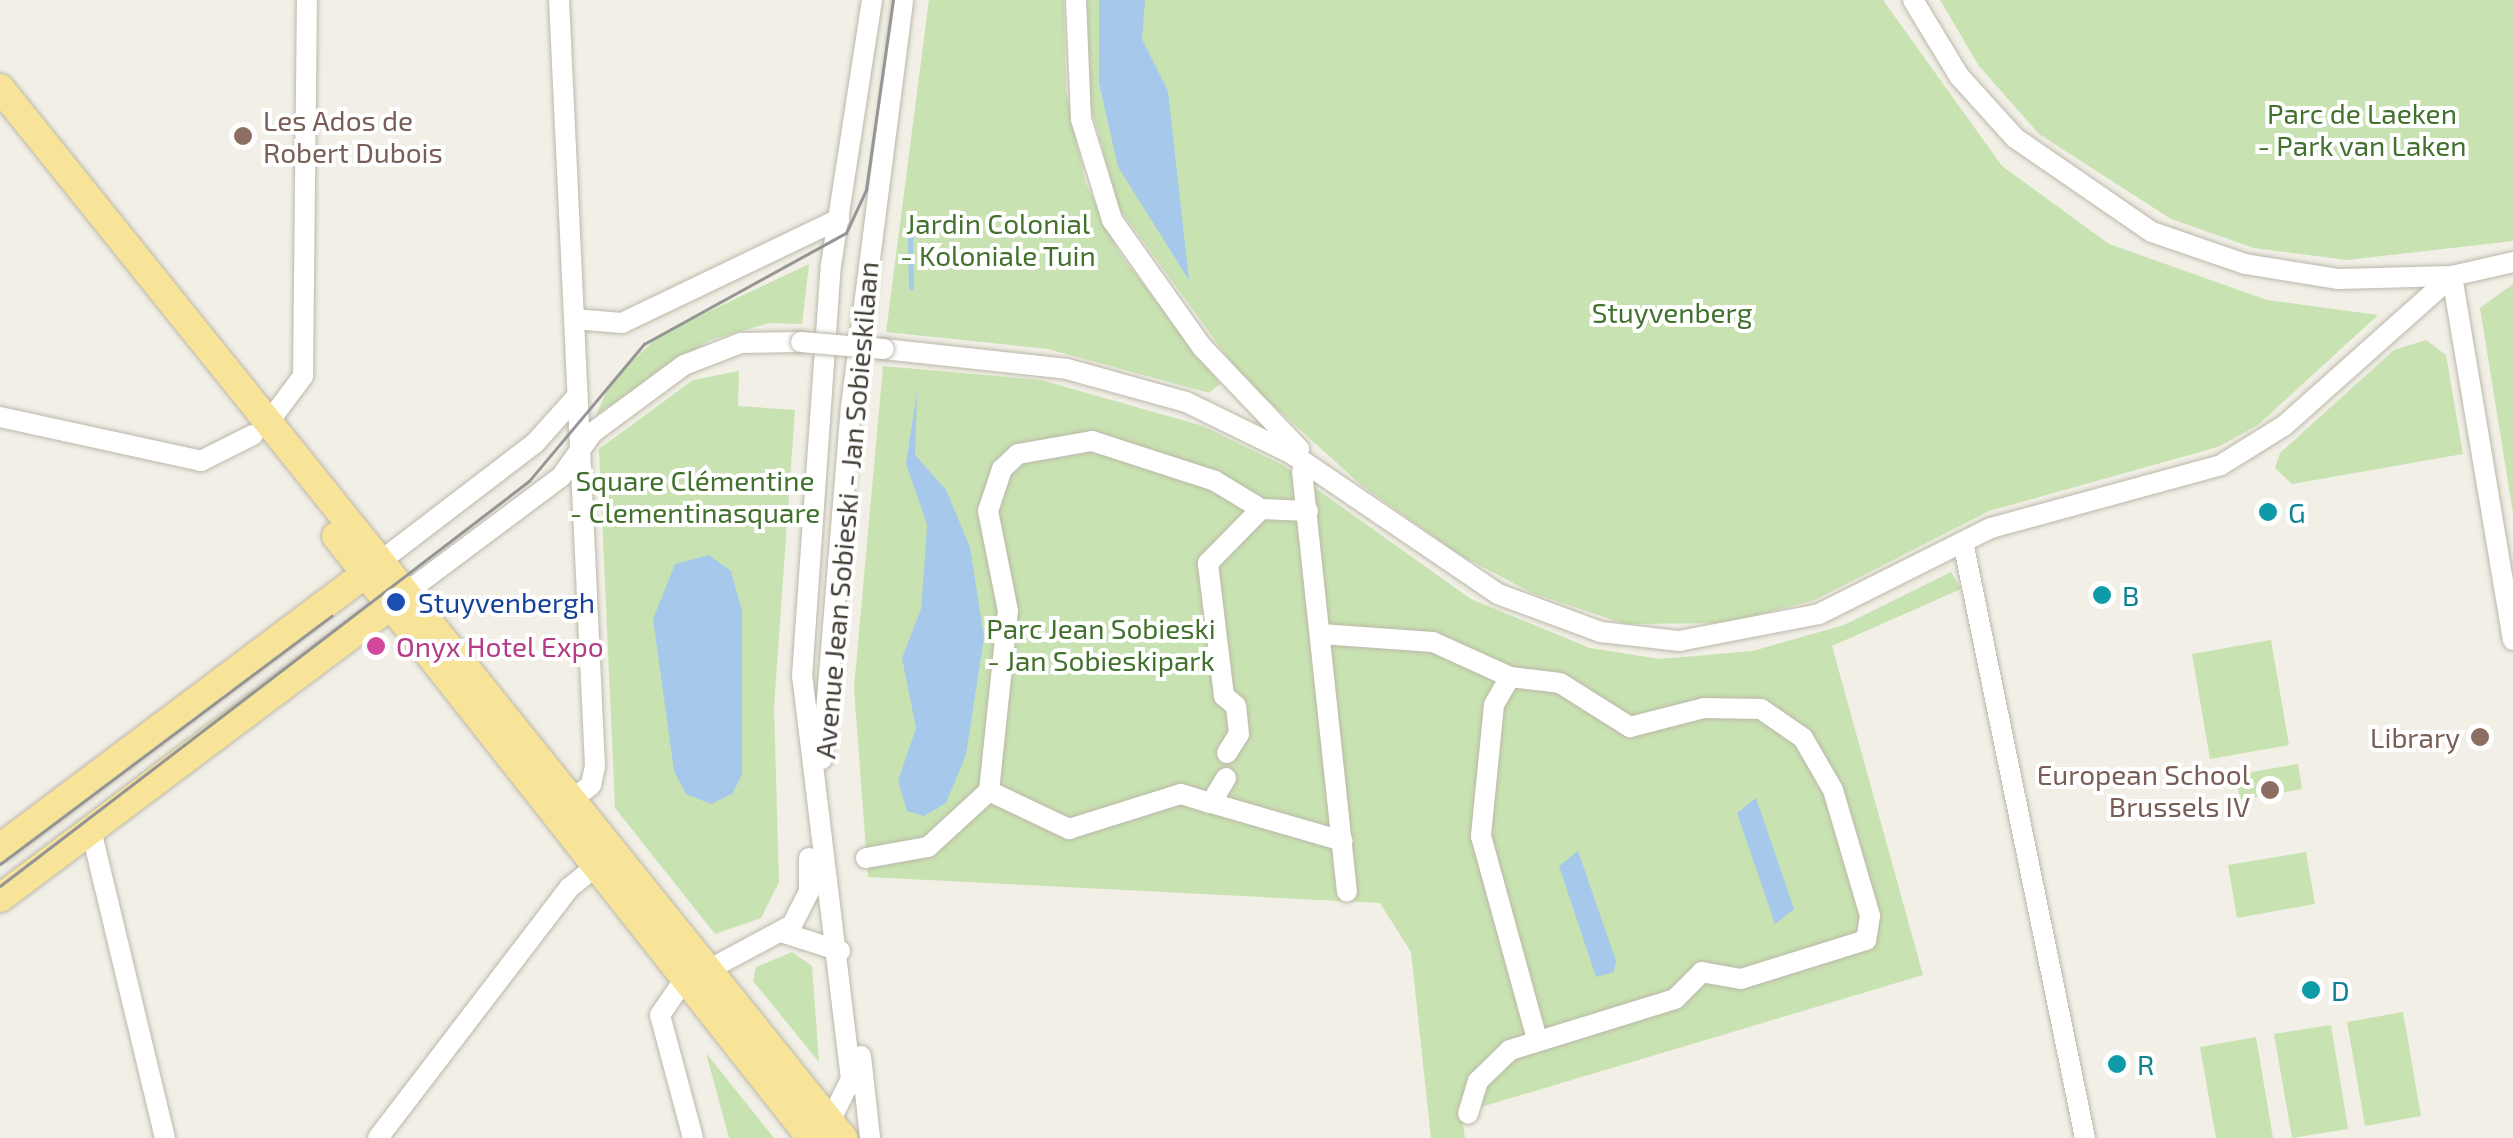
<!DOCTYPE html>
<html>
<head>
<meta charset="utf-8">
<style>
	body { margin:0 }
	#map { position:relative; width:2513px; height:1138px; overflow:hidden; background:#f1efe6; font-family:"Exo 2",sans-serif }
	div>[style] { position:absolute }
	.green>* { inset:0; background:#c8e3b1 }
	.water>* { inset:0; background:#a5c8eb }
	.stream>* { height:5px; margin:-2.5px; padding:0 2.5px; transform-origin:2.5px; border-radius:2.5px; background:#a5c8eb }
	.roads { filter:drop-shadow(0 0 2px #bcb7a9) drop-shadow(0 0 2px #bcb7a9) }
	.minor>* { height:20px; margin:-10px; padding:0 10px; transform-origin:10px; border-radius:10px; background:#fff }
	.major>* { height:28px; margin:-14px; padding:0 14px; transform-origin:14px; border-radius:14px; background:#f7e499 }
	.tram>* { height:2.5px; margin:-1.25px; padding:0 1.25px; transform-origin:1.25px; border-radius:1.25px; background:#959595 }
	.bridges { filter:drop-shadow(0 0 2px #bcb7a9) drop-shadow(0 0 2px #bcb7a9) }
	.minor-bridge>* { height:20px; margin:-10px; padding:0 10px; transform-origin:10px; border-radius:10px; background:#fff }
	.dots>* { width:28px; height:28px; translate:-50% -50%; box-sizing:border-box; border:5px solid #fff; border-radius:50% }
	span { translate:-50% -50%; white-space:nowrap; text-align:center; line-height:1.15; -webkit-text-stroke:8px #fff; paint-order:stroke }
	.park-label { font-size:28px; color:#41712d }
	.education-label { font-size:28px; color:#785e54 }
	.left { translate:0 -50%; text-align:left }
	.right { translate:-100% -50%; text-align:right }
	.street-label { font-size:28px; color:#443f35 }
	.culture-label { font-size:28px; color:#0d838f }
	.transit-label { font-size:28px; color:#164399 }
	.hotel-label { font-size:28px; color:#b23c85 }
</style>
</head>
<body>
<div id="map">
	<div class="green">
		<i style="clip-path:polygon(929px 0,1064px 0,1066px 90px,1085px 181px,1118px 251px,1220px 384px,1209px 393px,1048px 349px,886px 332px)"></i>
		<i style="clip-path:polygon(1087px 0,1883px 0,2002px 166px,2109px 244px,2267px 300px,2378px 315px,2258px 425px,2218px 447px,1989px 511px,1815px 600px,1726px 623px,1625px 624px,1532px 593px,1460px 555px,1361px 485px,1241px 376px,1119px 208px,1089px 100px)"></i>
		<i style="clip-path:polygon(1940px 0,2513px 0,2513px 241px,2347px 260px,2254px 248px,2171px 219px,2039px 134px,1979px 66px)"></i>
		<i style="clip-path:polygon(809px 264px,802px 324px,769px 323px,710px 340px,596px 415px,611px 382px,659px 335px)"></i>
		<i style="clip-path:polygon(2513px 284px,2513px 513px,2480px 308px)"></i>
		<i style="clip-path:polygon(2426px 340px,2446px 355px,2463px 454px,2292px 484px,2275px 468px,2280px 453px,2394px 350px)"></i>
		<i style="clip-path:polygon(883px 366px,1041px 380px,1203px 426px,1283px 465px,1471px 599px,1590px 648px,1660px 659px,1753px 651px,1844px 625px,1951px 572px,1961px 589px,1832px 646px,1923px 975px,1461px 1113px,1465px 1138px,1431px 1138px,1411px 952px,1380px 903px,868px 877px,854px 688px)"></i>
		<i style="clip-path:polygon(739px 371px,738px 406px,795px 410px,774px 707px,779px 882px,761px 918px,715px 934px,615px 808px,599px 449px,693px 380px)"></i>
		<i style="clip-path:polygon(2271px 640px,2289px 745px,2210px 759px,2192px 654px)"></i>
		<i style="clip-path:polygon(2298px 764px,2302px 789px,2240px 800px,2235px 775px)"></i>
		<i style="clip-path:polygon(2306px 852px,2315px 904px,2237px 918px,2228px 865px)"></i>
		<i style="clip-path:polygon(792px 952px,812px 966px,819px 1062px,753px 981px,756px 967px)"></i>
		<i style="clip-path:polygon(2403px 1012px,2421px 1116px,2365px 1126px,2347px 1022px)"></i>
		<i style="clip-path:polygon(2331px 1025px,2348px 1129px,2292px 1138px,2274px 1034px)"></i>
		<i style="clip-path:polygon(2256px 1037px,2273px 1138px,2216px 1138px,2200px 1047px)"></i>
		<i style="clip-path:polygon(706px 1053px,774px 1138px,729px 1138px)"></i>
	</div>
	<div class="water">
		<i style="clip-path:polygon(1099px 0,1145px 0,1142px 39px,1168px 91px,1189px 280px,1118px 167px,1099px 83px)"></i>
		<i style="clip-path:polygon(917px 391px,915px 455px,946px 490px,970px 547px,984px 637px,966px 755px,946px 803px,924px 816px,907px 811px,898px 781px,916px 728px,902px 658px,921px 609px,925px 558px,927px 524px,906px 464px)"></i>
		<i style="clip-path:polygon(709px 555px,731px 571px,742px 611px,742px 775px,732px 794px,711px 804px,686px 794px,674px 771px,653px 619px,675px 564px)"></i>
		<i style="clip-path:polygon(1756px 798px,1794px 909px,1775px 924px,1737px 813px)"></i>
		<i style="clip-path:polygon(1578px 851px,1616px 961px,1614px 972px,1596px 977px,1559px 866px)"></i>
	</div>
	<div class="stream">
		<i style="left:911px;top:287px;width:50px;rotate:-91.1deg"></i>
		<i style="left:910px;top:237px;width:11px;rotate:-38deg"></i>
	</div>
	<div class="roads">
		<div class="minor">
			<i style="left:559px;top:0;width:767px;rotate:87.31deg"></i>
			<i style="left:595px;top:766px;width:19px;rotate:102deg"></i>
			<i style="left:591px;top:785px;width:37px;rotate:142deg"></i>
			<i style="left:1076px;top:0;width:119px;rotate:87.6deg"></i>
			<i style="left:1081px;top:119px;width:106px;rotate:72.9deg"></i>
			<i style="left:1112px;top:220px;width:156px;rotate:54.7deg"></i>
			<i style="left:1202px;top:347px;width:141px;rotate:46.4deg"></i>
			<i style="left:1913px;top:0;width:89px;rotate:58.8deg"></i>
			<i style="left:1959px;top:76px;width:84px;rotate:47.9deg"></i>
			<i style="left:2015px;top:138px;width:166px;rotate:34.5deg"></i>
			<i style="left:2152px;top:232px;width:98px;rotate:19deg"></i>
			<i style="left:2245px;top:264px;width:95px;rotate:9.1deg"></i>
			<i style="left:2339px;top:279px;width:113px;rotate:-1.5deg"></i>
			<i style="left:2452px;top:276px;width:63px;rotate:-12.9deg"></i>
			<i style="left:2452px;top:276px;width:369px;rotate:80.5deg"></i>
			<i style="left:574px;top:319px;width:48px;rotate:4.8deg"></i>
			<i style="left:622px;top:323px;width:241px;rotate:-25.6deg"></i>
			<i style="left:884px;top:349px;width:184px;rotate:6.2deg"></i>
			<i style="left:1067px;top:369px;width:123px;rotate:15.5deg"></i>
			<i style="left:1186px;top:402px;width:118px;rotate:26.1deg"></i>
			<i style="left:1292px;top:454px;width:249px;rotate:34.2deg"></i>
			<i style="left:1498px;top:594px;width:110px;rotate:20.3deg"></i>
			<i style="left:1601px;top:632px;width:79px;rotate:6.6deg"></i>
			<i style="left:1679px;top:641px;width:143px;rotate:-10.9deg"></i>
			<i style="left:1819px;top:614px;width:192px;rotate:-26.6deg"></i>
			<i style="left:1991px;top:528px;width:238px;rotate:-15.3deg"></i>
			<i style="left:2221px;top:465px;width:75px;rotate:-32deg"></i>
			<i style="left:2285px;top:425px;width:224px;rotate:-41.7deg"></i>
			<i style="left:0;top:417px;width:206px;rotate:12.3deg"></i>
			<i style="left:201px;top:461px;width:58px;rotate:-26.6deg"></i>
			<i style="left:268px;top:423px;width:59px;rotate:-53.3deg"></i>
			<i style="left:303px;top:376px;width:376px;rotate:-89.4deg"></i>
			<i style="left:1302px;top:471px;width:423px;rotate:83.9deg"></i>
			<i style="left:1963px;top:542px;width:608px;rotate:78.43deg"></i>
			<i style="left:369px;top:570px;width:209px;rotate:-37.4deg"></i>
			<i style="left:535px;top:443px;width:64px;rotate:-48.1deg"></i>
			<i style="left:407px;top:592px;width:192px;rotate:-36.8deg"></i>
			<i style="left:561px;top:477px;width:54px;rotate:-54.8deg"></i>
			<i style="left:592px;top:433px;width:114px;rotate:-36.5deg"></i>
			<i style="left:684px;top:365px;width:61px;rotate:-21.1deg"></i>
			<i style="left:741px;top:343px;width:60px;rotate:-1deg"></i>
			<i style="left:1321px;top:634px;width:112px;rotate:4.1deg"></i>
			<i style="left:1433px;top:642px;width:85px;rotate:24.4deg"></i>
			<i style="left:1510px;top:677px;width:50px;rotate:6.8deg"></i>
			<i style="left:1560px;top:683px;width:83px;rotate:32.2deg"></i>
			<i style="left:1630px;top:727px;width:76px;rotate:-14.4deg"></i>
			<i style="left:1704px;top:708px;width:57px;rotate:1deg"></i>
			<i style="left:1761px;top:709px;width:51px;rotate:34.6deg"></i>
			<i style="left:1803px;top:738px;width:60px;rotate:60deg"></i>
			<i style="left:1833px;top:790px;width:131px;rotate:73.6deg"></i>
			<i style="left:1870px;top:916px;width:24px;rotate:99deg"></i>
			<i style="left:1866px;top:940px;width:131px;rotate:162.7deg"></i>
			<i style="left:1741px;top:979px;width:40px;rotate:-170deg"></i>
			<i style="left:1702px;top:972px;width:38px;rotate:135deg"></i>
			<i style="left:1675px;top:999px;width:173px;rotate:162.8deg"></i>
			<i style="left:1510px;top:1050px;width:45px;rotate:135.9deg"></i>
			<i style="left:1478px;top:1081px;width:34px;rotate:107deg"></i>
			<i style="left:1510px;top:677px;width:32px;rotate:120deg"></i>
			<i style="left:1494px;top:705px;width:132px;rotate:95.7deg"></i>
			<i style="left:1481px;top:836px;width:211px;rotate:74.6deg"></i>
			<i style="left:1227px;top:753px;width:22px;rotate:-58deg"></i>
			<i style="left:1239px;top:734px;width:28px;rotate:-96deg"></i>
			<i style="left:1236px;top:706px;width:16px;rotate:-140deg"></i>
			<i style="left:1224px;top:696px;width:134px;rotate:-96.9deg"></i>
			<i style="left:1208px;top:563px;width:76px;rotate:-45.5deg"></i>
			<i style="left:822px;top:759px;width:353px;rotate:-85.3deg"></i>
			<i style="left:851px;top:407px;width:410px;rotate:-82.7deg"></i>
			<i style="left:989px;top:791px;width:89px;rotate:25.4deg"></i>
			<i style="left:1069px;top:829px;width:117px;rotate:-17.4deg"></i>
			<i style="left:1181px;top:794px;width:31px;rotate:17deg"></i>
			<i style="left:1211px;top:803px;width:29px;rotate:-59deg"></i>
			<i style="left:1211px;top:803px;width:137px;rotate:16.1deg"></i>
			<i style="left:91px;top:830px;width:317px;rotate:76.5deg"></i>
			<i style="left:866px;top:858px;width:63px;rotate:-10.1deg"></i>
			<i style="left:928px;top:847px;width:83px;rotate:-42.6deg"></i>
			<i style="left:989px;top:791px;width:181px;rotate:-84deg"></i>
			<i style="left:1008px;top:611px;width:102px;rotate:-101.3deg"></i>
			<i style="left:988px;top:511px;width:44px;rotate:-71.6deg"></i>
			<i style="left:1002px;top:469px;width:22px;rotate:-43deg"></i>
			<i style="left:1018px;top:454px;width:75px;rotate:-10deg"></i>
			<i style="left:1092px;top:441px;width:129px;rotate:18deg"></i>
			<i style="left:1215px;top:481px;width:54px;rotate:31.3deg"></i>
			<i style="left:1261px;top:509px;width:47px;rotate:2.4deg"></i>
			<i style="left:784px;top:933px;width:59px;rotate:17.8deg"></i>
			<i style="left:708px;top:970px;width:95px;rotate:-28.2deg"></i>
			<i style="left:792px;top:925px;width:37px;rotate:-63deg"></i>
			<i style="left:809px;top:892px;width:34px;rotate:-90deg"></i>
			<i style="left:684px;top:980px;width:42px;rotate:124.4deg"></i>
			<i style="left:660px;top:1015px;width:127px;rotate:75deg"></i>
			<i style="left:861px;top:1056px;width:82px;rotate:83.7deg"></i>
			<i style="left:824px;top:1133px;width:60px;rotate:-63.4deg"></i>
			<i style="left:851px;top:1079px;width:405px;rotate:-96.9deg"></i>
			<i style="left:802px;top:677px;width:413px;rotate:-86deg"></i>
			<i style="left:831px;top:265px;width:268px;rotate:-81.2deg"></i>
			<i style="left:378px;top:1138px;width:315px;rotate:-52.6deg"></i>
			<i style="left:569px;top:888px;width:45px;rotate:-38.7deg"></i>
		</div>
		<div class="major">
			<i style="left:0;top:88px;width:1347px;rotate:51.24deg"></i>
			<i style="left:336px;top:536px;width:767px;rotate:51.73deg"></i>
			<i style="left:0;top:848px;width:456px;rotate:-36.9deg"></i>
			<i style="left:0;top:898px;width:502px;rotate:-36.82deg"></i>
		</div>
	</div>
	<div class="tram">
		<i style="left:0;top:864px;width:414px;rotate:-36.8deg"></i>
		<i style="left:0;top:886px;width:666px;rotate:-37.44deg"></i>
		<i style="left:529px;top:481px;width:179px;rotate:-50deg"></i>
		<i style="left:644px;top:344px;width:230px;rotate:-28.8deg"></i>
		<i style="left:846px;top:233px;width:47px;rotate:-65.1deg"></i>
		<i style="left:866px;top:190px;width:192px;rotate:-81.9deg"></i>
	</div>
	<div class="bridges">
		<div class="minor-bridge">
			<i style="left:801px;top:342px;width:83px;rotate:4.8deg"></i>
		</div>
	</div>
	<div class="dots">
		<i style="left:243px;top:136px;background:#8d6e63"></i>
		<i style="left:2268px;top:512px;background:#0f9aa8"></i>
		<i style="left:2102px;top:595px;background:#0f9aa8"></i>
		<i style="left:396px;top:602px;background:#1a4fb4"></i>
		<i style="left:376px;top:646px;background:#d1479c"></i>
		<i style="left:2480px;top:737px;background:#8d6e63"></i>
		<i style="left:2270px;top:790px;background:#8d6e63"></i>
		<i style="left:2311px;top:990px;background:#0f9aa8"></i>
		<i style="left:2117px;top:1064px;background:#0f9aa8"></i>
	</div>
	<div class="park-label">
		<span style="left:2362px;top:129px">Parc de Laeken<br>- Park van Laken</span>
		<span style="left:998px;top:239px">Jardin Colonial<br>- Koloniale Tuin</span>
		<span style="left:1672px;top:312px">Stuyvenberg</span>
		<span style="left:695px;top:496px">Square Clémentine<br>- Clementinasquare</span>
		<span style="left:1101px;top:644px">Parc Jean Sobieski<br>- Jan Sobieskipark</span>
	</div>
	<div class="education-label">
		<span class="left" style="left:263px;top:136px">Les Ados de<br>Robert Dubois</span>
		<span class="right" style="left:2460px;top:737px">Library</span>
		<span class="right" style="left:2250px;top:790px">European School<br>Brussels IV</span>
	</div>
	<div class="street-label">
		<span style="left:846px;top:510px;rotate:-85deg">Avenue Jean Sobieski - Jan Sobieskilaan</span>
	</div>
	<div class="culture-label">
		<span class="left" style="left:2288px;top:512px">G</span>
		<span class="left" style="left:2122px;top:595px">B</span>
		<span class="left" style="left:2331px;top:990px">D</span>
		<span class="left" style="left:2137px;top:1064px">R</span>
	</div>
	<div class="transit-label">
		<span class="left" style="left:418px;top:602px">Stuyvenbergh</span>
	</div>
	<div class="hotel-label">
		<span class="left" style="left:396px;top:646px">Onyx Hotel Expo</span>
	</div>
</div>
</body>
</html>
